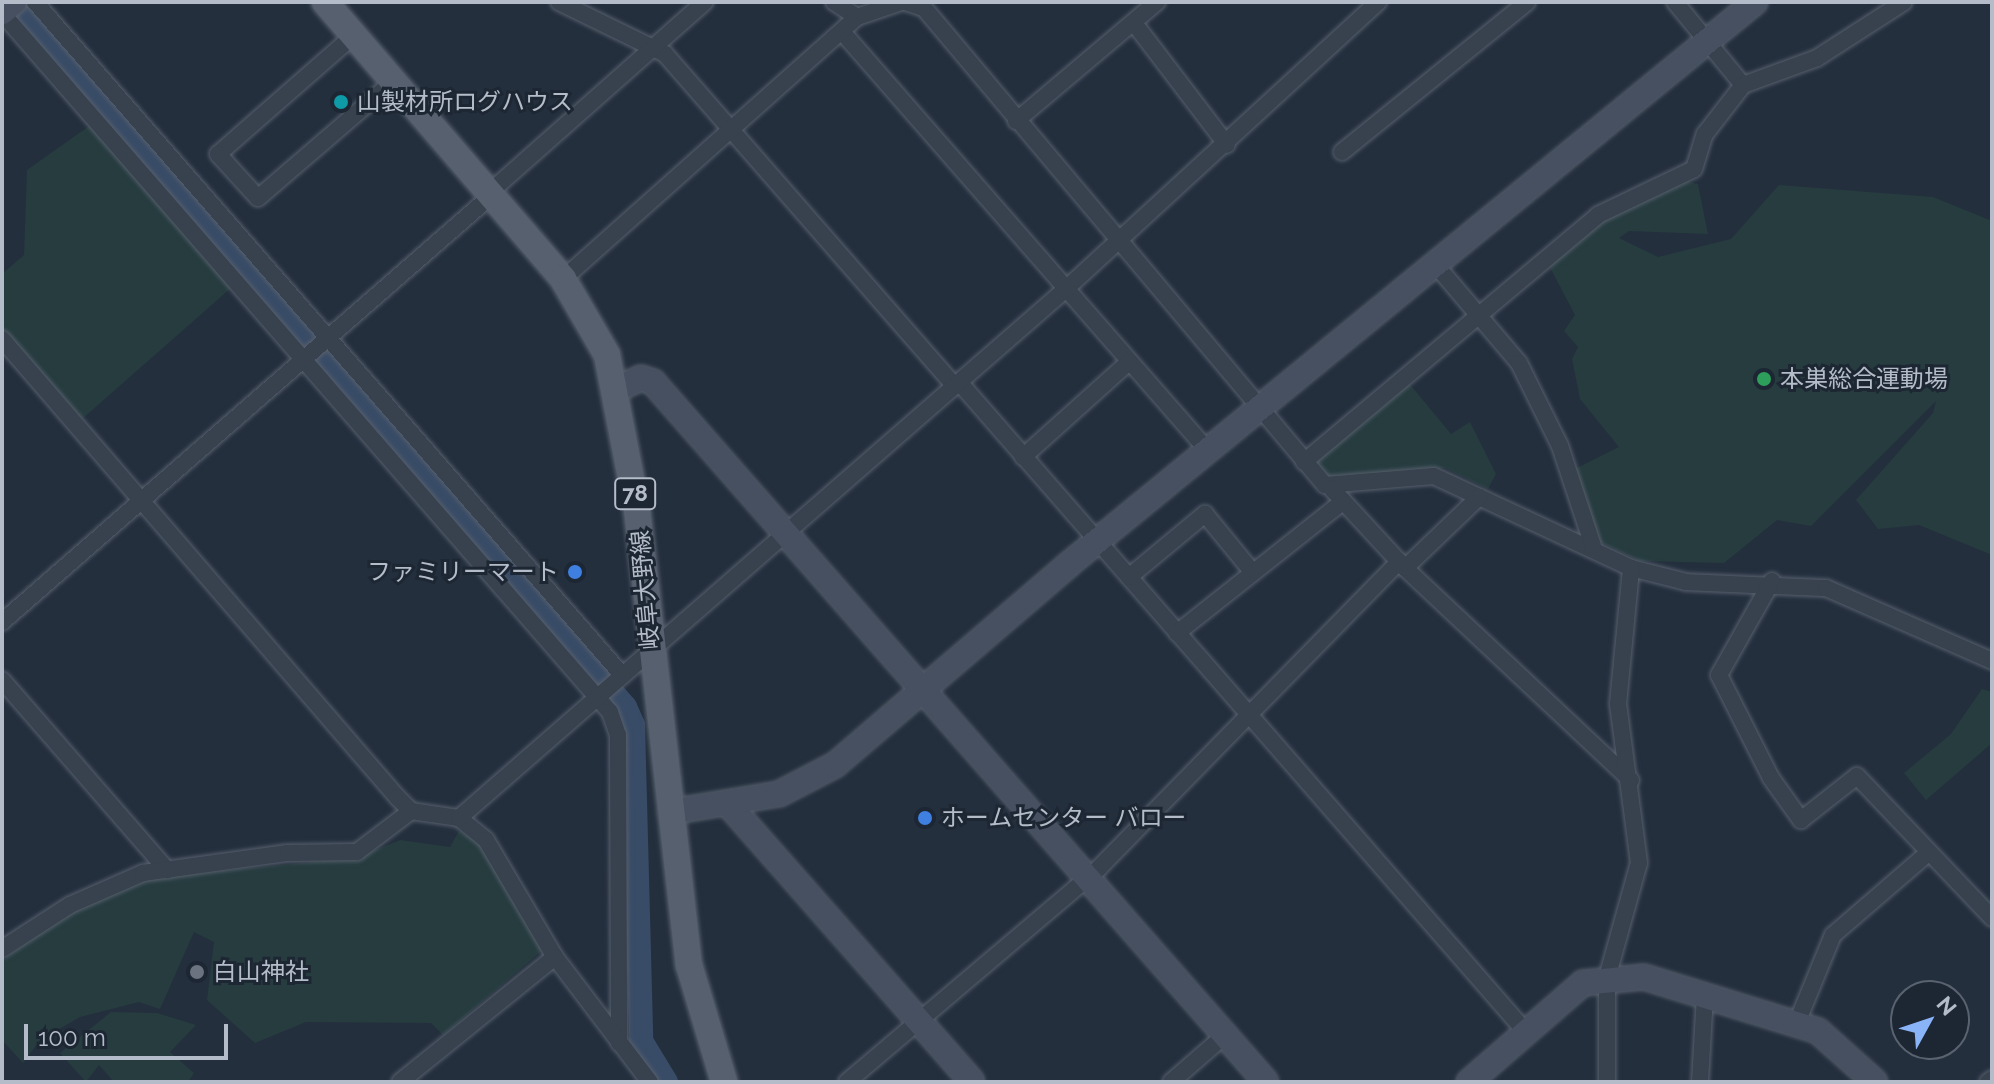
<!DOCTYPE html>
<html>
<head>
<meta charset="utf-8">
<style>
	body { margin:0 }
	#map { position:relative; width:1994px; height:1084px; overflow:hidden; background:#242f3e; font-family:Raleway,"Noto Sans JP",sans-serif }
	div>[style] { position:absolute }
	.green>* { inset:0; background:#263c3f }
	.river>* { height:24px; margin:-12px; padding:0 12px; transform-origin:12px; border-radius:12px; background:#394c67 }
	.roads { filter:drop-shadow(0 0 2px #565f6c) drop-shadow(0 0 2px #565f6c) }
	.street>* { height:16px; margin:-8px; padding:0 8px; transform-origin:8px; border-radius:8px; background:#38414e }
	.secondary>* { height:24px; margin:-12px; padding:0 12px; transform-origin:12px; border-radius:12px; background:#465061 }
	.primary>* { height:26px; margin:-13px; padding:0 13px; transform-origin:13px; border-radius:13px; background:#56606e }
	.dots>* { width:22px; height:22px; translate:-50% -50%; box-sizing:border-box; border:4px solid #1d2633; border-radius:50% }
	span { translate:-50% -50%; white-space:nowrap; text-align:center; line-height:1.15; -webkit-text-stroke:6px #1d2633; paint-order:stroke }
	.shield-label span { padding:2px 6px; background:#1d2633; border:2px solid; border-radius:6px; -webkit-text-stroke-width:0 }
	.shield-label { font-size:22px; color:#b4bcc9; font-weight:700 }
	.poi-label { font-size:24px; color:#b4bcc9 }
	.left { translate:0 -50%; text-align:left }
	.right { translate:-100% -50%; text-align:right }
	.street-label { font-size:24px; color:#b4bcc9 }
	.frame { position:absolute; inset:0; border:4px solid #b4bcc9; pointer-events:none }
	.north { position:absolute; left:1890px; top:980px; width:80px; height:80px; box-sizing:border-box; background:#1d2633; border:2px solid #59626f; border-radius:50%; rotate:50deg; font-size:22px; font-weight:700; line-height:32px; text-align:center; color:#b4bcc9 }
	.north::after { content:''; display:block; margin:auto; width:28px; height:36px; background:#8ab4f8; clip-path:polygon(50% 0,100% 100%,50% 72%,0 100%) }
	.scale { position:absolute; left:24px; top:1024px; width:204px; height:36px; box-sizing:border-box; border:4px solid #b4bcc9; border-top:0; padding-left:10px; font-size:24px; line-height:28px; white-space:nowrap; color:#b4bcc9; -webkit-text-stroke:6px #1d2633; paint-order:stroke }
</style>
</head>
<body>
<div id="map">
	<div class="green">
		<i style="clip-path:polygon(92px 124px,231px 288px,82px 419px,2px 335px,2px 274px,24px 255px,27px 170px)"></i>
		<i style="clip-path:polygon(1673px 179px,1698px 184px,1708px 234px,1629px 231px,1619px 238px,1658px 257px,1731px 239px,1779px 185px,1933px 197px,1992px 221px,1992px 555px,1919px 525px,1878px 529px,1856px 500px,1933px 413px,1936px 401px,1811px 526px,1777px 520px,1724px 563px,1640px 561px,1600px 542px,1575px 469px,1619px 447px,1580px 399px,1572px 359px,1578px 347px,1564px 331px,1575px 315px,1544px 256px)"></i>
		<i style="clip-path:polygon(1408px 382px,1451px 434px,1470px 422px,1496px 474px,1488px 489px,1445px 468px,1331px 482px,1313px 460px)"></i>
		<i style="clip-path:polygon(1982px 689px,1992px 692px,1992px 743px,1926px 800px,1904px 773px,1951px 734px)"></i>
		<i style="clip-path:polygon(459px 831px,478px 842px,545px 948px,443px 1035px,431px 1023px,306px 1022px,255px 1043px,207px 1000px,214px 942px,194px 932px,160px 1009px,139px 1002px,80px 1017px,40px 1040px,23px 1063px,2px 1040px,2px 961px,63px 915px,148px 878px,356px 858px,400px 840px,450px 847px)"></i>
		<i style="clip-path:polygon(111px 1012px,157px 1013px,196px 1025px,170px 1052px,194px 1073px,188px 1082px,114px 1082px,99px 1065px,86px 1082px,60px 1053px)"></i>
	</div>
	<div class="river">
		<i style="left:16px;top:2px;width:932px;rotate:49.18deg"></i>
		<i style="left:625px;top:707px;width:20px;rotate:66deg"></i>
		<i style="left:633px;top:725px;width:316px;rotate:88.5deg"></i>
		<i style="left:641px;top:1041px;width:48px;rotate:58.6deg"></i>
	</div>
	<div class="roads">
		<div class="street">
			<i style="left:35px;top:2px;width:893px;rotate:48.9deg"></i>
			<i style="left:559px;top:2px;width:118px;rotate:26.1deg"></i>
			<i style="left:665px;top:54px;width:441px;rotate:48.9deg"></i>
			<i style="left:834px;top:2px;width:27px;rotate:33deg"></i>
			<i style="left:905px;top:2px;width:20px;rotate:18deg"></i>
			<i style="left:924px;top:8px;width:623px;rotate:49.95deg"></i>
			<i style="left:1325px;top:485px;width:109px;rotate:-4.7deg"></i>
			<i style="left:1434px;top:476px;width:217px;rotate:25deg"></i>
			<i style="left:1631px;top:568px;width:57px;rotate:14.3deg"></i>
			<i style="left:1686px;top:582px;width:140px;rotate:2.5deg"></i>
			<i style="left:1826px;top:588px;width:181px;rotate:23.7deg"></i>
			<i style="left:1675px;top:2px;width:107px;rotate:50.7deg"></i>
			<i style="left:2px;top:13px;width:926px;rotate:48.98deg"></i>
			<i style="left:610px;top:712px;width:24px;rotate:71deg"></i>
			<i style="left:618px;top:735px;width:308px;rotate:89.8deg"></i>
			<i style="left:1134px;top:23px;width:153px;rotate:52.7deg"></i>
			<i style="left:844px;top:34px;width:554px;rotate:48.88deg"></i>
			<i style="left:353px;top:36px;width:179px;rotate:138.8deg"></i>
			<i style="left:218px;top:154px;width:59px;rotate:47.7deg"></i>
			<i style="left:258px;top:198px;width:178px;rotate:-40.7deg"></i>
			<i style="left:1016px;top:121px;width:185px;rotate:-40.2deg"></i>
			<i style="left:1342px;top:152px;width:238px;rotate:-39deg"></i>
			<i style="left:490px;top:192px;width:287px;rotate:-41.5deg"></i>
			<i style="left:1435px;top:264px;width:130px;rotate:49.7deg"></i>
			<i style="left:1519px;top:363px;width:93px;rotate:63.7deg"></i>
			<i style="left:1560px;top:446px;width:105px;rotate:71.7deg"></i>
			<i style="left:563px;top:279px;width:394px;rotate:-41.7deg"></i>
			<i style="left:857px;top:17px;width:46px;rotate:-18.8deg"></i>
			<i style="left:2px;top:339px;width:605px;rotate:49.22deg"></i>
			<i style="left:397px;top:797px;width:20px;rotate:45deg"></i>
			<i style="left:411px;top:811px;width:49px;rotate:8.3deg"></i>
			<i style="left:459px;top:818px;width:35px;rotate:39deg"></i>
			<i style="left:486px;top:840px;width:136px;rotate:59.5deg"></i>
			<i style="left:555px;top:957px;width:157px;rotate:52.8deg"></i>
			<i style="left:959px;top:382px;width:861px;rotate:48.91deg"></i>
			<i style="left:1023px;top:457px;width:142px;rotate:-41.9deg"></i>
			<i style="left:1304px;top:462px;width:384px;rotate:-40deg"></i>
			<i style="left:1598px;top:215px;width:106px;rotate:-25.6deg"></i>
			<i style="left:1694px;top:169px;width:37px;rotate:-73deg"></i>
			<i style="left:1705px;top:134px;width:62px;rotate:-52.2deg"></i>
			<i style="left:1743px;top:85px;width:79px;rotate:-20deg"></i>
			<i style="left:1817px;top:58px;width:103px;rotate:-32.8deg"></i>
			<i style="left:1332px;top:489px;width:108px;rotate:47.3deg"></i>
			<i style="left:1405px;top:568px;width:310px;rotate:43.2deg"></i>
			<i style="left:1405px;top:568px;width:103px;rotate:-43.8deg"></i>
			<i style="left:1129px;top:577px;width:99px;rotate:-39.7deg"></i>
			<i style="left:1205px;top:514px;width:71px;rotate:50.7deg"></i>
			<i style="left:1772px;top:581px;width:108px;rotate:119.4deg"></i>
			<i style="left:1719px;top:675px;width:115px;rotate:63.2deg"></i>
			<i style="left:1771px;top:778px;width:52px;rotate:54.5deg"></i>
			<i style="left:1801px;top:820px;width:71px;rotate:-38.2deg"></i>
			<i style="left:1857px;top:776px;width:196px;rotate:46.4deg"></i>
			<i style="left:2px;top:622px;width:650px;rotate:-41.07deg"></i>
			<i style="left:1177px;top:633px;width:211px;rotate:-38.4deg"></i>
			<i style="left:2px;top:680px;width:252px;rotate:49deg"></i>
			<i style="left:459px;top:818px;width:807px;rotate:-41.08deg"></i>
			<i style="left:1067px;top:288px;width:423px;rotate:-42.6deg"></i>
			<i style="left:2px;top:949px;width:81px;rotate:-32.9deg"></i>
			<i style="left:70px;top:905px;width:80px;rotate:-23.7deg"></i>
			<i style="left:143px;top:873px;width:146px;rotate:-7.9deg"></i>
			<i style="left:288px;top:853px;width:69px;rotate:-0.8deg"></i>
			<i style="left:357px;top:852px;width:68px;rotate:-37.2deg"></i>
			<i style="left:1796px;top:1025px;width:97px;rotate:-67.7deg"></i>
			<i style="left:1833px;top:935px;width:125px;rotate:-40.8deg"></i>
			<i style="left:400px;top:1082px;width:199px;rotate:-38.9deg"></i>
			<i style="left:847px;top:1082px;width:331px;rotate:-40.3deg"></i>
			<i style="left:1099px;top:868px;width:429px;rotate:-45.6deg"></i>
			<i style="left:1171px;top:1082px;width:72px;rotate:-41deg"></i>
			<i style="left:1607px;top:1082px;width:104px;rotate:-90deg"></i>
			<i style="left:1607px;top:978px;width:119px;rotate:-74.5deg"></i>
			<i style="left:1639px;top:863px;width:160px;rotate:-97.5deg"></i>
			<i style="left:1618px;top:704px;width:137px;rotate:-84.5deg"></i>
			<i style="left:1700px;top:1082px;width:86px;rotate:-86.7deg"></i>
			<i style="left:1988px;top:1082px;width:5px;rotate:-37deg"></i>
		</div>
		<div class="secondary">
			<i style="left:2px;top:12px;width:16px;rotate:-40deg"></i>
			<i style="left:617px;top:389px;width:26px;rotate:-25deg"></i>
			<i style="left:641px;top:378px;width:13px;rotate:18deg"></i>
			<i style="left:653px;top:382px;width:930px;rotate:48.79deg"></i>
			<i style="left:729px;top:805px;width:368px;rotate:48.7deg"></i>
			<i style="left:670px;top:812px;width:110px;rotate:-9.4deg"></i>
			<i style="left:779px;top:794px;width:63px;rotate:-27.4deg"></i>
			<i style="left:835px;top:765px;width:307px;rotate:-40.6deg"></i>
			<i style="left:1068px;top:565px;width:888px;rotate:-39.33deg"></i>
			<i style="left:1469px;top:1082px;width:151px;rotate:-41deg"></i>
			<i style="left:1583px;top:983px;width:61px;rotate:-5.6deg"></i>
			<i style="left:1644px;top:977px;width:182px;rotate:17.2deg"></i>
			<i style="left:1818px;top:1031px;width:76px;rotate:41.8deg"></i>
		</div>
		<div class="primary">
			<i style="left:325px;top:2px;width:365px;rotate:49.3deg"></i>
			<i style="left:563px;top:279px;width:88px;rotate:59.9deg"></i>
			<i style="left:607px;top:355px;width:158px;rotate:79deg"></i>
			<i style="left:637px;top:510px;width:458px;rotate:83.5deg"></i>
			<i style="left:689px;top:965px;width:122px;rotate:73.3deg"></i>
		</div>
	</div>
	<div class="dots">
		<i style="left:341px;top:102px;background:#0f9aa8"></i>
		<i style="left:1764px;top:379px;background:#2e9e5b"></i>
		<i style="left:575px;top:572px;background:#3f7fe0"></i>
		<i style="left:925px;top:818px;background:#3f7fe0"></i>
		<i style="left:197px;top:972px;background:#6b7280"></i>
	</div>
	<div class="shield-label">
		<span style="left:635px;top:494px">78</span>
	</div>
	<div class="poi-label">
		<span class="left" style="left:357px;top:102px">山製材所ログハウス</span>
		<span class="left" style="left:1780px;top:379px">本巣総合運動場</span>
		<span class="right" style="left:559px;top:572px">ファミリーマート</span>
		<span class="left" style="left:941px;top:818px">ホームセンター バロー</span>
		<span class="left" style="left:213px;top:972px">白山神社</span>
	</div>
	<div class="street-label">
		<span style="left:645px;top:590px;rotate:-95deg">岐阜大野線</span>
	</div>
	<div class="frame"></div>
	<div class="north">N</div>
	<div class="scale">100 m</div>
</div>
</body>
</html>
